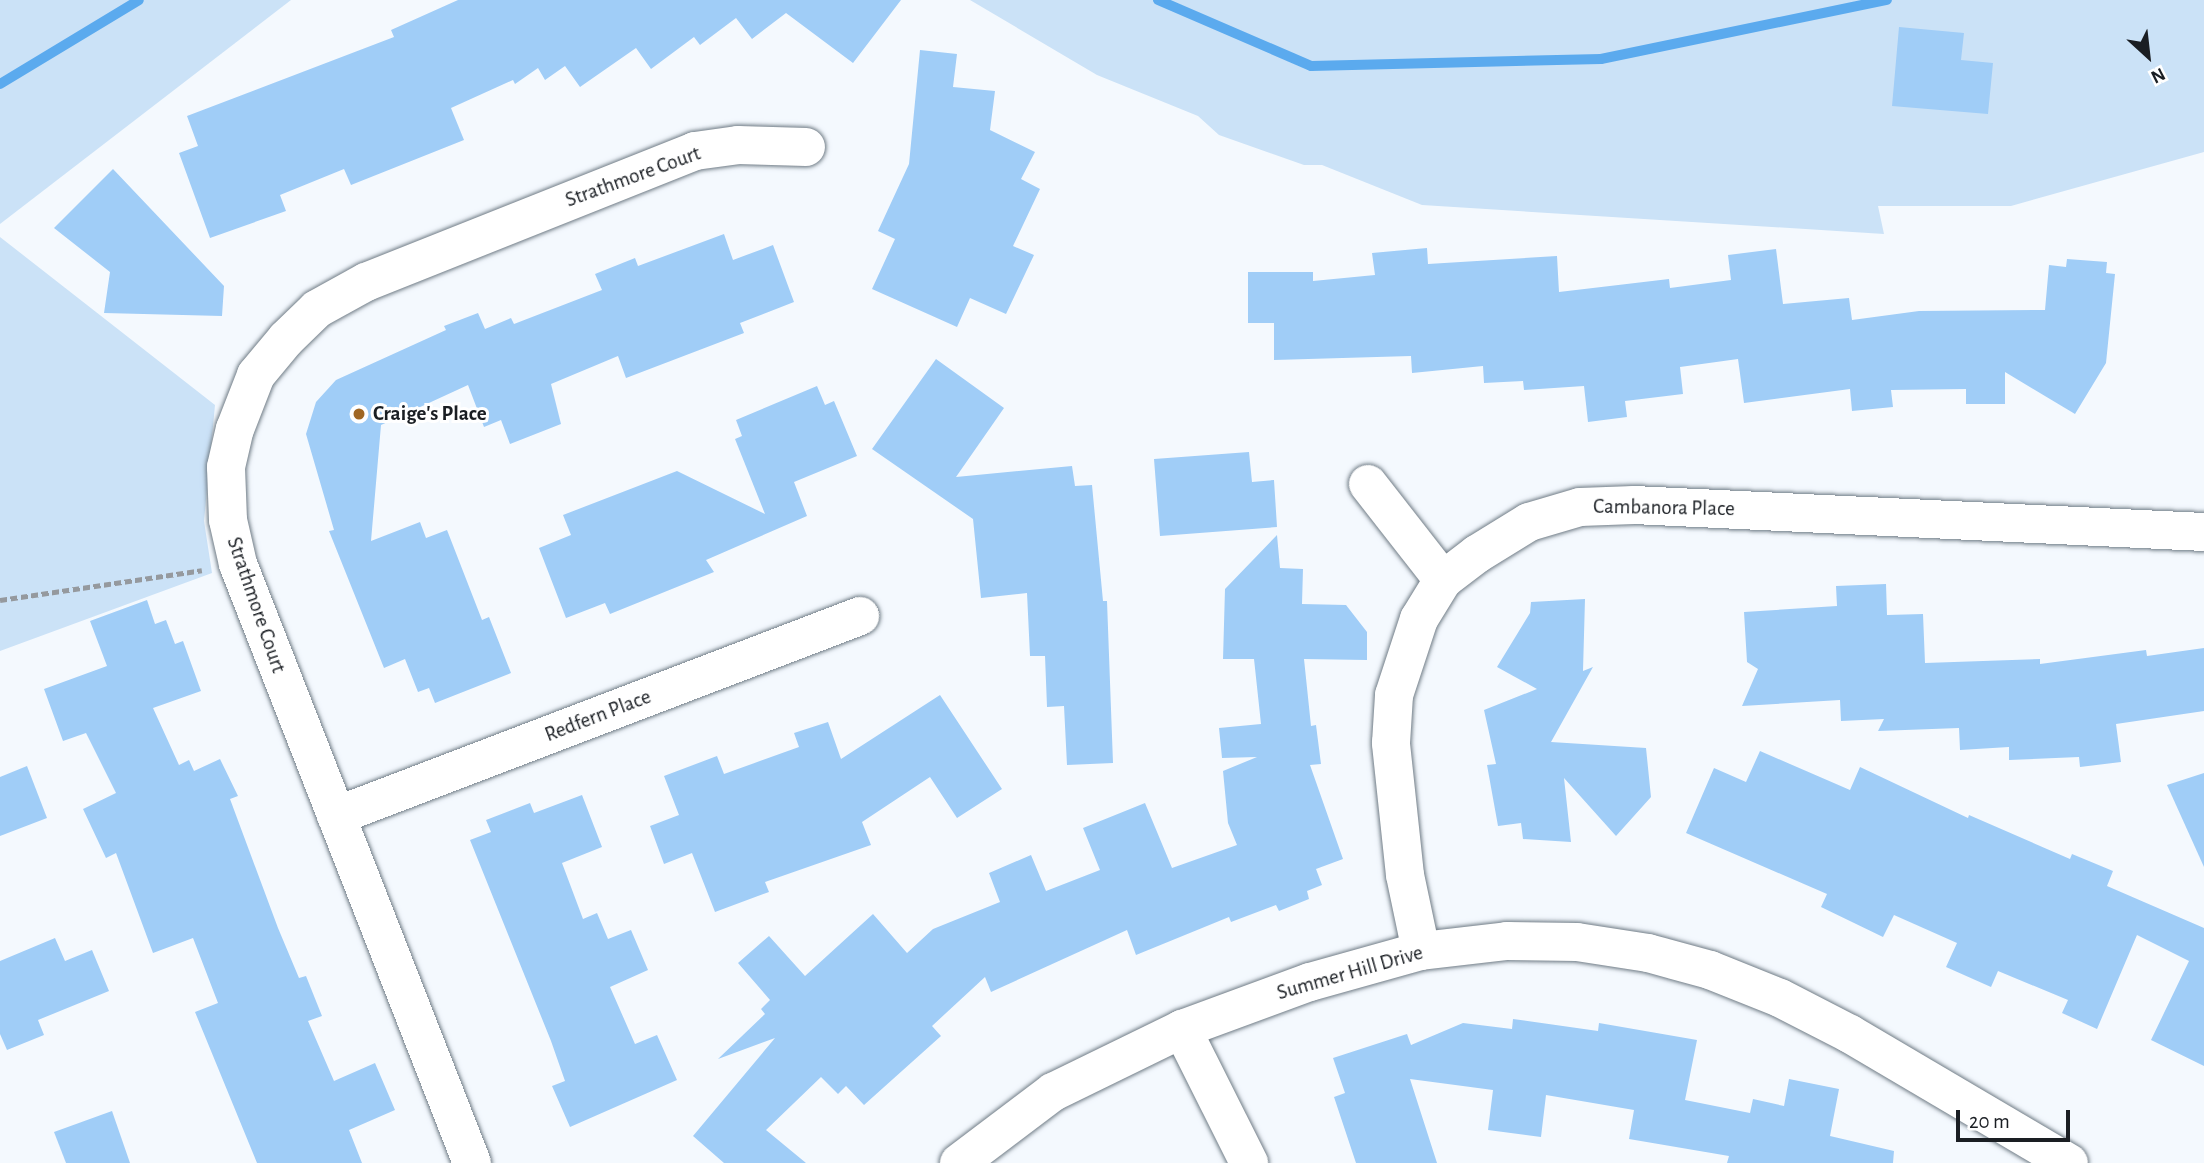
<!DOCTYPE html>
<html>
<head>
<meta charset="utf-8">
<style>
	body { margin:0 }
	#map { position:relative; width:2204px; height:1163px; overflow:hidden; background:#f4f9fe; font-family:"Alegreya Sans",sans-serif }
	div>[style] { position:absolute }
	.green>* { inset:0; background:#cbe2f7 }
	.stream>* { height:10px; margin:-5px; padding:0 5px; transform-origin:5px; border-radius:5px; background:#5baaee }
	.building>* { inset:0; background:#a0cdf7 }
	.path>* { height:4.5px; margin-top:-2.25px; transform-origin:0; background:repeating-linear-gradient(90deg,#95999e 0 7px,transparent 0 10.5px) }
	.roads { filter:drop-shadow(0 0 2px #707c86) drop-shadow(0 0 2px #707c86) }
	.street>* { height:38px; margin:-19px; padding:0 19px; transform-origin:19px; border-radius:19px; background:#fff }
	.dots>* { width:19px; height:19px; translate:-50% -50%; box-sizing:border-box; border:4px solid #fff; border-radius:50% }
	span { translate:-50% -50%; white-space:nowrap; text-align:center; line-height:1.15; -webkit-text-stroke:6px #fff; paint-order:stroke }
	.street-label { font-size:21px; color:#1a1e23 }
	.poi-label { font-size:21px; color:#1a1e23; font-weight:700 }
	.left { translate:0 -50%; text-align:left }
	.north { position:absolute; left:2113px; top:21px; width:70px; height:70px; -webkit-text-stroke:5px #fff; paint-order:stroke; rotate:153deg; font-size:19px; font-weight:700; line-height:28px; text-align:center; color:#1a1e23 }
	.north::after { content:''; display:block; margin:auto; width:24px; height:32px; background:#1a1e23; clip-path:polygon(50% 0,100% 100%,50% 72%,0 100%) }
	.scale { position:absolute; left:1956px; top:1110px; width:114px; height:32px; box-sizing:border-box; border:4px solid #1a1e23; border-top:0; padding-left:9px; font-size:21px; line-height:24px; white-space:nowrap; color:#1a1e23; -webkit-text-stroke:5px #fff; paint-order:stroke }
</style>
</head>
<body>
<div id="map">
	<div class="green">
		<i style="clip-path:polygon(0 0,291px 0,0 224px)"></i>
		<i style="clip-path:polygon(970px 0,2204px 0,2204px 152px,2011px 206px,1878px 206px,1884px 234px,1422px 205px,1322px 165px,1304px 165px,1219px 135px,1198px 116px,1097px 75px)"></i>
		<i style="clip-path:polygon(0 237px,215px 405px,204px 521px,212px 573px,0 651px)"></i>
	</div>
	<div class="stream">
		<i style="left:1158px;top:0;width:167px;rotate:23.3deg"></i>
		<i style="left:1311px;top:66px;width:290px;rotate:-1.4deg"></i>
		<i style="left:1601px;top:59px;width:292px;rotate:-11.7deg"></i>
		<i style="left:0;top:84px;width:162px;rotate:-31.1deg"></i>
	</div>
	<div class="building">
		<i style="clip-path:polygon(458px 0,901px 0,853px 63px,786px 13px,752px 39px,736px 18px,700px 45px,694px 37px,651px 69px,636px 48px,580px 87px,565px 66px,545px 80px,538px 68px,515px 84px,513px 80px,451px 108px,464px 140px,351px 185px,344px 169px,280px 195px,286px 211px,210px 238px,179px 153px,198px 146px,187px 116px,394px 37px,391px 30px)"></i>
		<i style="clip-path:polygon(1899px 27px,1964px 33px,1961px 60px,1993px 63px,1988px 114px,1892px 106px)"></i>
		<i style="clip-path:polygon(920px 50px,957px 54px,953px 87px,995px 91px,990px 130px,1035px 152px,1021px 179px,1040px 189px,1013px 246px,1034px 255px,1006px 314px,970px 298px,957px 327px,872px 289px,895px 239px,878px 231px,909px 164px)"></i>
		<i style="clip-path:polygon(113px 169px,224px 286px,222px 316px,104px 313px,110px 272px,54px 228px)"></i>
		<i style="clip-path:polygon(724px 234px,733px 260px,773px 245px,794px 302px,740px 323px,744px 333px,626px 378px,618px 356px,551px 384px,561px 424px,510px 444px,501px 420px,484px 427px,468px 385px,381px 425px,371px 541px,420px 522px,426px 538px,447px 530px,482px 620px,489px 617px,511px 673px,435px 703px,429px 688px,418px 692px,405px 659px,384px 668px,329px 531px,334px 530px,306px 434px,316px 402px,336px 380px,446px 330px,444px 326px,478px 313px,485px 329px,511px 318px,514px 324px,602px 290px,595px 274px,635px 258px,638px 266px)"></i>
		<i style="clip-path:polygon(1427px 248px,1428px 264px,1557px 256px,1559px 292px,1669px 279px,1670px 288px,1731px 280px,1728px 255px,1776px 249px,1783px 304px,1849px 298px,1852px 320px,1919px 311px,2045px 310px,2049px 265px,2066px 267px,2067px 259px,2107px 262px,2106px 273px,2115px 274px,2106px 363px,2075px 414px,2005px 372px,2005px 404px,1966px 404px,1966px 389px,1891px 390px,1893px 407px,1852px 411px,1850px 389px,1744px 403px,1738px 359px,1680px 367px,1683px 394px,1625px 401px,1627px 417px,1588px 422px,1584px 386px,1524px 390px,1523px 381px,1484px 383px,1483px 366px,1412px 373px,1411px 356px,1274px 360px,1274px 323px,1248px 323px,1248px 272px,1313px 272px,1313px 281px,1375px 275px,1372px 253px)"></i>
		<i style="clip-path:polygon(936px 359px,1004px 408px,956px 477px,1072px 466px,1075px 486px,1092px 485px,1103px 601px,1107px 601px,1113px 763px,1067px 765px,1064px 706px,1047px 707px,1045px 656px,1030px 656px,1027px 593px,981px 598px,973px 519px,872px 449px)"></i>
		<i style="clip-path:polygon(817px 386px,825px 405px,834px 401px,857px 456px,794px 482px,807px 516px,706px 560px,714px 572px,610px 614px,605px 603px,566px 618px,539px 548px,571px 535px,563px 515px,677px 471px,765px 514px,735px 439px,742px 436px,736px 420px)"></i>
		<i style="clip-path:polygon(1249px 452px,1252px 482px,1274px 480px,1277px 527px,1160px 536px,1154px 459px)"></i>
		<i style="clip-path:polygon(1277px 535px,1280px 568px,1303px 569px,1302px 604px,1346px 605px,1367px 632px,1367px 660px,1304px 659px,1311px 726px,1316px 725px,1321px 764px,1310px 765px,1343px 859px,1316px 869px,1322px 885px,1307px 891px,1309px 899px,1279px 911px,1276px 905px,1231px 922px,1229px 917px,1136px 955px,1127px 930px,991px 992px,985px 977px,932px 1026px,941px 1036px,864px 1105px,846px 1086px,838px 1094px,821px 1077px,766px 1130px,806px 1163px,724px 1163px,693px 1136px,775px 1038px,718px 1059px,765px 1014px,761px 1009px,770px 1000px,738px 963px,769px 936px,805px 976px,873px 914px,907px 953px,933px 929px,1000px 902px,989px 873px,1031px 855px,1046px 891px,1100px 870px,1083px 828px,1145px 803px,1172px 868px,1237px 845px,1228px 823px,1223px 771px,1257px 757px,1222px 758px,1219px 728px,1261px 724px,1254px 659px,1223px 659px,1225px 589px)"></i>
		<i style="clip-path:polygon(1886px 584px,1887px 615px,1923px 614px,1925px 663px,2040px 659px,2040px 664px,2146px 650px,2147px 656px,2204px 648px,2204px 711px,2116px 724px,2121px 762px,2080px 767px,2079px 757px,2009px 760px,2009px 747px,1960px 750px,1959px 728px,1878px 731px,1884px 719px,1841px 721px,1840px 700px,1742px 706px,1758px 669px,1747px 662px,1744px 612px,1837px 606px,1836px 586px)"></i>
		<i style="clip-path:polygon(1585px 599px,1583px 671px,1593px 667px,1551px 742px,1646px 748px,1651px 797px,1616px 836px,1564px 778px,1571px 842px,1523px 839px,1521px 823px,1498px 826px,1487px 765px,1496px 764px,1484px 710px,1537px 689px,1497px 667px,1530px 613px,1531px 602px)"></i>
		<i style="clip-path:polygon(147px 600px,155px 624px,166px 620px,175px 644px,183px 641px,201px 691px,153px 708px,179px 765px,189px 760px,194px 771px,220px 759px,238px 796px,230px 799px,278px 928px,299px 978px,306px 976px,322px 1016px,308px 1021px,334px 1081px,375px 1063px,395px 1110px,349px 1130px,362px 1163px,257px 1163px,195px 1012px,218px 1003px,193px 938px,153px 953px,116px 853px,106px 858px,83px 809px,116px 793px,86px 733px,63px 741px,44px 689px,107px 666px,90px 621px)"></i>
		<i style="clip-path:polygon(940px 695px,1002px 789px,957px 818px,930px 777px,862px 822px,871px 845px,765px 882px,769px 892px,715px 912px,692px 853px,664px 864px,650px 826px,679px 815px,664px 776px,717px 756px,724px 774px,799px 747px,794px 733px,828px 722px,841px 759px)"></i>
		<i style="clip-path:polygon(1760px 751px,1850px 790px,1860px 767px,1968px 818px,1969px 815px,2070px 859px,2072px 854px,2113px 871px,2107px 886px,2204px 928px,2204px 1066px,2151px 1040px,2189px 961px,2137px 935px,2097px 1029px,2062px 1013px,2068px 1000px,1998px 971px,1991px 987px,1946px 967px,1957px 943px,1894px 915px,1883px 937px,1821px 907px,1827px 894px,1686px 833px,1714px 768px,1746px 782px)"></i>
		<i style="clip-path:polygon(27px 766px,47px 818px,0 836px,0 777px)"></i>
		<i style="clip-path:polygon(2204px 773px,2204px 867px,2167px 785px)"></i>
		<i style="clip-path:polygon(582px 795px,602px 847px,562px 863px,583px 919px,597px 913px,608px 939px,631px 930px,648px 970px,610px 987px,635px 1044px,657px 1035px,677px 1080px,570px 1127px,552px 1086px,565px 1081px,551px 1041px,470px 840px,491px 832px,486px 820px,530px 803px,534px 813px)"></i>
		<i style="clip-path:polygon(55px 938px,65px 961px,92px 950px,109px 991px,38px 1020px,44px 1035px,7px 1050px,0 1034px,0 961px)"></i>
		<i style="clip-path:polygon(1513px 1019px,1598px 1031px,1599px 1023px,1697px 1040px,1685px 1100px,1750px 1113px,1753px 1099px,1784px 1106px,1789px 1079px,1839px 1089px,1830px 1136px,1894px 1151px,1893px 1163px,1727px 1163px,1729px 1156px,1629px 1139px,1634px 1110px,1546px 1095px,1541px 1137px,1488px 1130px,1493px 1090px,1410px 1079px,1437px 1163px,1356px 1163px,1334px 1097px,1345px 1093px,1333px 1058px,1407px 1034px,1411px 1045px,1463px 1023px,1512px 1029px)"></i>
		<i style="clip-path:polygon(112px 1111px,130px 1163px,66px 1163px,54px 1132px)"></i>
	</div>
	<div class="path">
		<i style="left:0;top:600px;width:204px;rotate:-8.4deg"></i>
	</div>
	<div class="roads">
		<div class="street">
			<i style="left:1368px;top:484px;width:122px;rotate:52deg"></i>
			<i style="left:336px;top:816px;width:561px;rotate:-20.89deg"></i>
			<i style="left:1421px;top:951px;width:78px;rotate:-101.9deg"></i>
			<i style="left:1405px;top:875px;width:133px;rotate:-96.1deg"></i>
			<i style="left:1391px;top:743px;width:48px;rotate:-86.4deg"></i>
			<i style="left:1394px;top:695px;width:80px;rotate:-71.8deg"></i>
			<i style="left:1419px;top:619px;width:46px;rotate:-58.4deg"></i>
			<i style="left:1443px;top:580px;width:43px;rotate:-37.4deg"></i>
			<i style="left:1477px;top:554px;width:61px;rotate:-31.6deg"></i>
			<i style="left:1529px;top:522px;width:53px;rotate:-16.4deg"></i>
			<i style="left:1580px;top:507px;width:54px;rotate:-2.1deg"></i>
			<i style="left:1634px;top:505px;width:571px;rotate:2.71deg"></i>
			<i style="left:1182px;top:1029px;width:150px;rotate:63.4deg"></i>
			<i style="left:472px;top:1163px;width:643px;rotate:-111.34deg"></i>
			<i style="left:238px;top:564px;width:45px;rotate:-102.8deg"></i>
			<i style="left:228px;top:520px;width:53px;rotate:-92.2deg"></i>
			<i style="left:226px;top:467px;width:39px;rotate:-77deg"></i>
			<i style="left:235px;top:429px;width:58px;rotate:-68.7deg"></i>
			<i style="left:256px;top:375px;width:47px;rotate:-50.2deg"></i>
			<i style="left:286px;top:339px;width:43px;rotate:-44.1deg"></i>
			<i style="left:317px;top:309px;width:56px;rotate:-28.9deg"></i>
			<i style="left:366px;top:282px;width:354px;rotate:-21.7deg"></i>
			<i style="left:695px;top:151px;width:43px;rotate:-7.9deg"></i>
			<i style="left:738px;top:145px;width:68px;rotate:1.7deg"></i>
			<i style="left:959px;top:1163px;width:118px;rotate:-37.1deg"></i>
			<i style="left:1053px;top:1092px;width:144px;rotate:-26deg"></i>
			<i style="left:1182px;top:1029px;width:136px;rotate:-20.2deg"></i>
			<i style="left:1310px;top:982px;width:115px;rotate:-15.6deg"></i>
			<i style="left:1421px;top:951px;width:87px;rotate:-6.6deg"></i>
			<i style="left:1507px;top:941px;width:70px;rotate:0.8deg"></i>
			<i style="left:1577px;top:942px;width:72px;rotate:8.8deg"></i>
			<i style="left:1648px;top:953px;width:64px;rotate:15.3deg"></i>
			<i style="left:1710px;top:970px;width:75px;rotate:21.8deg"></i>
			<i style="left:1780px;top:998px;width:79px;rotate:27.2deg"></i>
			<i style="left:1850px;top:1034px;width:254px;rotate:30.5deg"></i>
		</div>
	</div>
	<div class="dots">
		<i style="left:359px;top:414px;background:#a06724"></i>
	</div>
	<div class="street-label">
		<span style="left:633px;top:177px;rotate:-20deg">Strathmore Court</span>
		<span style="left:1664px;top:508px;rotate:1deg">Cambanora Place</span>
		<span style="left:256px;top:605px;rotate:71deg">Strathmore Court</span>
		<span style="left:598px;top:716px;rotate:-21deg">Redfern Place</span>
		<span style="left:1350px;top:973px;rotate:-16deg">Summer Hill Drive</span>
	</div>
	<div class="poi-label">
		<span class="left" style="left:373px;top:414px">Craige's Place</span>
	</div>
	<div class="north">N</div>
	<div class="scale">20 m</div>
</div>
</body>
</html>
